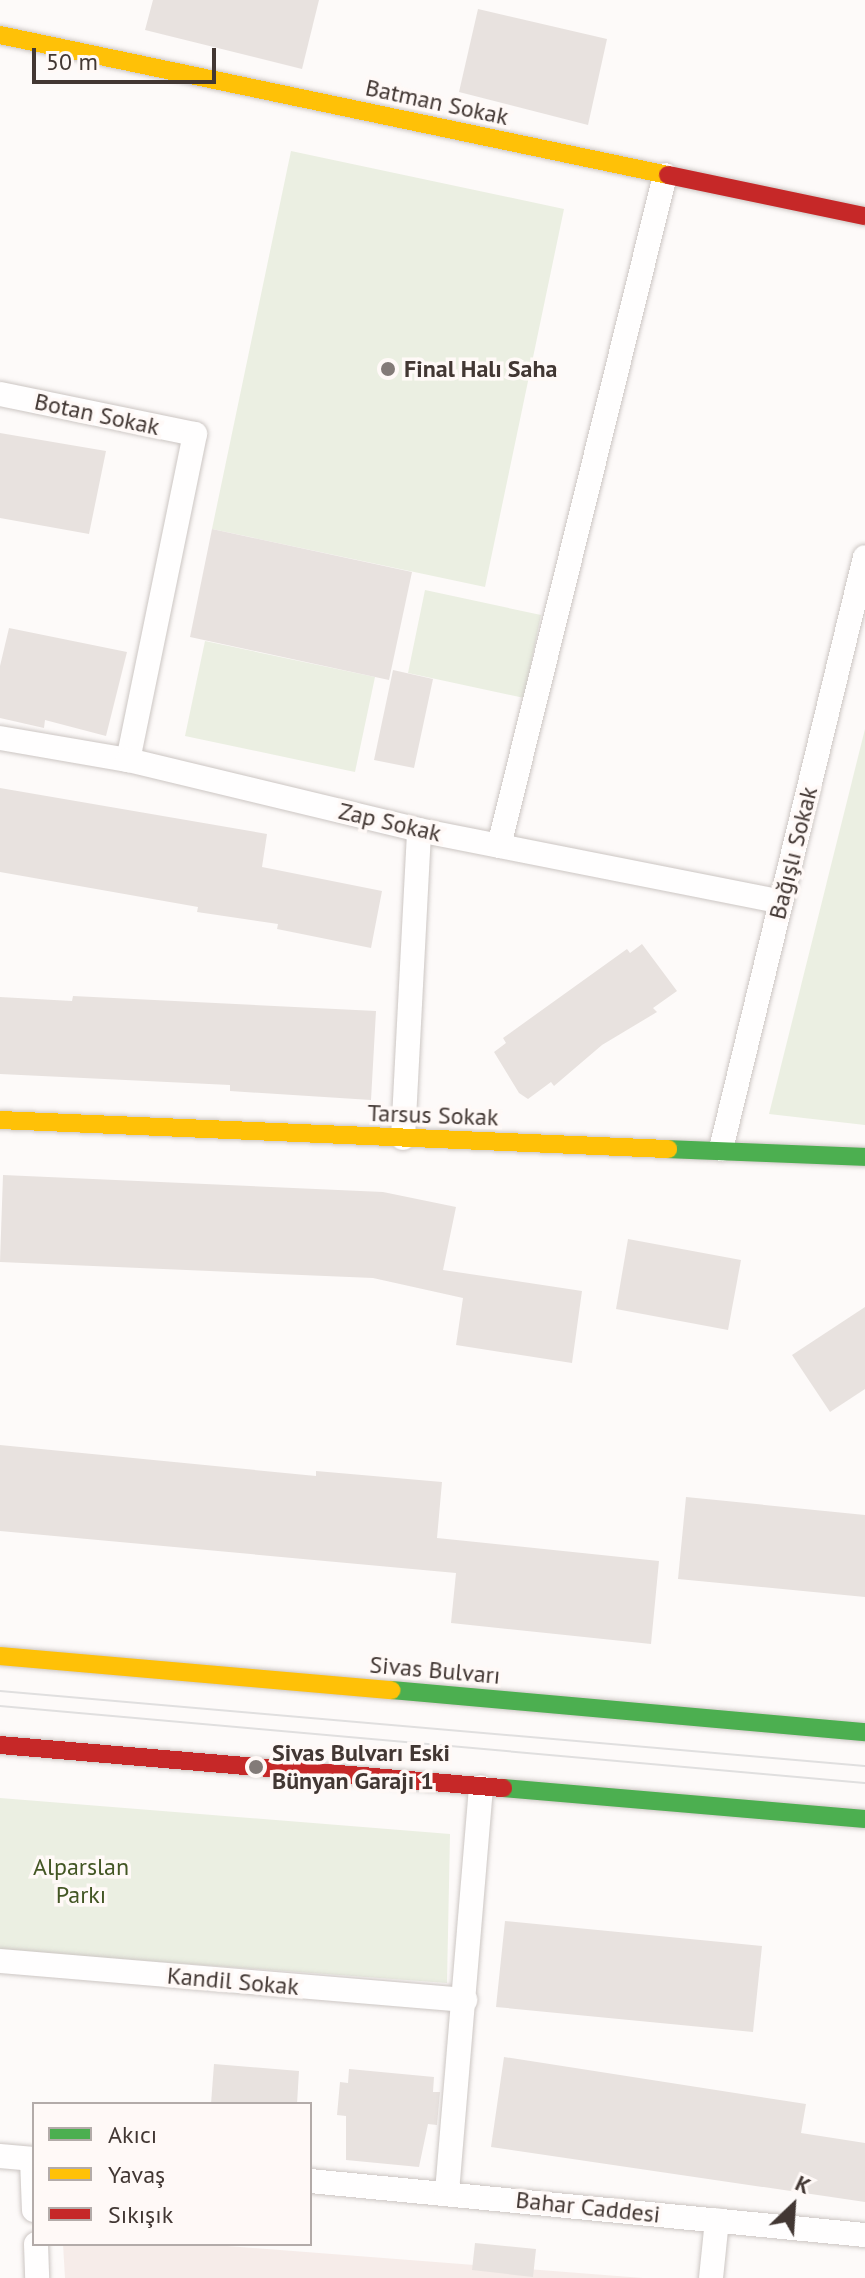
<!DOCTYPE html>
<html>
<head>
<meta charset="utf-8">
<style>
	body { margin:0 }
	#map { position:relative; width:865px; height:2278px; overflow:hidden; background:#fdfaf9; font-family:"PT Sans",sans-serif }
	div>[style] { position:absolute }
	.built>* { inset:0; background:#f6ece9 }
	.green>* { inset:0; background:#ebefe2 }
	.building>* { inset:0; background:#e8e2df }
	.roads { filter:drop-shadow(0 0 2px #ccc6c3) drop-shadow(0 0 2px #ccc6c3) }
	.street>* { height:24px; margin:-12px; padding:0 12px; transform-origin:12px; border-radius:12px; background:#fffefe }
	.fast>* { height:18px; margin:-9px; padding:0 9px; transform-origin:9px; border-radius:9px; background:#4caf50 }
	.slow>* { height:18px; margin:-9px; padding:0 9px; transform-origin:9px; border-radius:9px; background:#ffc107 }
	.jam>* { height:18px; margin:-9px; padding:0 9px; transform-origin:9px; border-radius:9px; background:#c62828 }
	.tram>* { height:2px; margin:-1px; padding:0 1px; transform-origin:1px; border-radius:1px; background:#e0dfdf }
	.dots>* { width:22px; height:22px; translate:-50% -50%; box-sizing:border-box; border:4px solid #fff9f7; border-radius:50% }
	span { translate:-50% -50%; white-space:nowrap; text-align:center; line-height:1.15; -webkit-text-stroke:7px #fff9f7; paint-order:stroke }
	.street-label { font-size:24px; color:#423733 }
	.poi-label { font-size:24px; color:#423733; font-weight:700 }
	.left { translate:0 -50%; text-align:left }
	.park-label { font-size:24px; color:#435624 }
	.legend { position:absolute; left:32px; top:2102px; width:280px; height:144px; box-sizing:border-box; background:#fff9f7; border:2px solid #b3aba9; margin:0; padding:10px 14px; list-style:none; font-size:24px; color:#423733 }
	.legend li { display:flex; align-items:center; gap:16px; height:40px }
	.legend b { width:40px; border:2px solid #b3aba9 }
	.north { position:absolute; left:753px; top:2166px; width:80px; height:80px; -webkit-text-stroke:6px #fff9f7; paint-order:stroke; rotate:25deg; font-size:22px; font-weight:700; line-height:32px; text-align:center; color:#423733 }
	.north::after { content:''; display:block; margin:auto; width:28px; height:36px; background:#423733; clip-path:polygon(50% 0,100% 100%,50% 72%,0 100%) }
	.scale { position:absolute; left:32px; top:48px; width:184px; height:36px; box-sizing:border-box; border:4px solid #423733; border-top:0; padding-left:10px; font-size:24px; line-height:28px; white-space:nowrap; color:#423733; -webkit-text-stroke:6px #fff9f7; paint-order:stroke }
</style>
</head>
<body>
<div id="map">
	<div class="built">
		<i style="clip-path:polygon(63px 2244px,202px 2244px,643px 2278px,65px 2278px)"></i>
	</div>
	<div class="green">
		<i style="clip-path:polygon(291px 151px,564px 209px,485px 587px,212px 529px)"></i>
		<i style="clip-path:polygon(425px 590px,541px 615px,524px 698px,408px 673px)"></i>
		<i style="clip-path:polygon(205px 641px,375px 677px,355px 772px,185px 736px)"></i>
		<i style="clip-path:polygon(865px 729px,865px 1125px,769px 1114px)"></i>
		<i style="clip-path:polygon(0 1798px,450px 1834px,447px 1983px,0 1950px)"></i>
	</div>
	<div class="building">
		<i style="clip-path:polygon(153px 0,319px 0,302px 69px,145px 30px)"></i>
		<i style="clip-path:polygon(478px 9px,607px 39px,588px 125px,459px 92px)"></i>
		<i style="clip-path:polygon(0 433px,106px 451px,89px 534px,0 518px)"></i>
		<i style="clip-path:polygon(212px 529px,412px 572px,389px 680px,190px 637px)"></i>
		<i style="clip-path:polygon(9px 628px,127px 652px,106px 736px,45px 720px,44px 728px,0 718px,0 666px)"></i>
		<i style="clip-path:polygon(393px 670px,433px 679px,414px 768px,374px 760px)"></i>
		<i style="clip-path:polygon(0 788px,267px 834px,262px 867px,382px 891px,371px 948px,277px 929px,278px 924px,197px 912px,198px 907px,0 872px)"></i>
		<i style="clip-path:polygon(642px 944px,677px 991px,653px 1008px,657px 1012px,602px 1045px,554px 1086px,551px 1082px,528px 1099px,519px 1093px,494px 1052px,506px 1043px,503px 1038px,627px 949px,630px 953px)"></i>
		<i style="clip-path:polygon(73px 996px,376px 1011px,371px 1100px,230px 1091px,230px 1085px,0 1074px,0 997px,72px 1001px)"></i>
		<i style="clip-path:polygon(3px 1175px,383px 1192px,456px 1207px,443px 1270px,582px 1291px,572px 1363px,456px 1345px,463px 1298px,373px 1278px,0 1262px)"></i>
		<i style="clip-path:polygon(628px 1239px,741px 1260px,728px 1330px,616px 1309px)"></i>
		<i style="clip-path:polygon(865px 1307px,865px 1389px,830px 1412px,792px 1355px)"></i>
		<i style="clip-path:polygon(0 1445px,316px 1476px,316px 1471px,442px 1482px,437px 1538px,659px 1561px,651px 1644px,451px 1623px,456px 1573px,0 1531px)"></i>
		<i style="clip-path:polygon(686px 1497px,865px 1515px,865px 1597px,678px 1579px)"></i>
		<i style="clip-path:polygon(505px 1921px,762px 1946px,753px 2032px,496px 2007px)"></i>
		<i style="clip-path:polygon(504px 2057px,806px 2104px,801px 2133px,865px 2143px,865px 2202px,491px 2147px)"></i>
		<i style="clip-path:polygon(214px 2064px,299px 2071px,297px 2104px,211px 2104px)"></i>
		<i style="clip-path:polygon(349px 2069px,434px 2077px,433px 2092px,440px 2092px,437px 2125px,428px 2124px,419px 2167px,346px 2160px,346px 2116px,337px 2115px,340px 2082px,348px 2083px)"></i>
		<i style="clip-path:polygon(475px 2243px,536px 2249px,533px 2277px,472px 2270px)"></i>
	</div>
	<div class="roads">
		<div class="street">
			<i style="left:0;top:394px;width:199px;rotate:11.6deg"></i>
			<i style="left:195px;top:434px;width:333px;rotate:101.6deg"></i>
			<i style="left:0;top:738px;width:130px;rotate:9.8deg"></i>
			<i style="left:128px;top:760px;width:299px;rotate:13.5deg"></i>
			<i style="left:419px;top:830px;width:369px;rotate:11.2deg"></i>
			<i style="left:499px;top:846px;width:691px;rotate:-76.1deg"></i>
			<i style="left:403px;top:1138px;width:308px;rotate:-87deg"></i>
			<i style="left:721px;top:1149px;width:609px;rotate:-76.33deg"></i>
			<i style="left:0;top:1961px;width:467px;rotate:4.8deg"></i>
			<i style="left:0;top:2156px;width:34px;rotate:5deg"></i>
			<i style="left:32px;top:2159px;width:51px;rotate:87.8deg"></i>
			<i style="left:310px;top:2181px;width:558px;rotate:5.56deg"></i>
			<i style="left:447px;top:2192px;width:406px;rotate:-85.2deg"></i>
			<i style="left:36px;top:2244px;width:34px;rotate:88deg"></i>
			<i style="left:711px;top:2278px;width:58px;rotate:-84.1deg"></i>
		</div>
		<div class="fast">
			<i style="left:668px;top:1149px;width:197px;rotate:2.3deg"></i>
			<i style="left:392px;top:1690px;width:475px;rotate:5.1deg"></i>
			<i style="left:503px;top:1788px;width:363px;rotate:4.9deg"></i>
		</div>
		<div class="slow">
			<i style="left:0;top:35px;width:683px;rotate:11.84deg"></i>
			<i style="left:0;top:1120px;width:669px;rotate:2.49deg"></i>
			<i style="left:0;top:1656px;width:393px;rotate:5deg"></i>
		</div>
		<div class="jam">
			<i style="left:668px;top:175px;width:201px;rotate:11.8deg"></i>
			<i style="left:0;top:1745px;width:505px;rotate:4.89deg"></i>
		</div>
	</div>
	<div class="tram">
		<i style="left:0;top:1691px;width:868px;rotate:4.96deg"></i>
		<i style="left:0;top:1706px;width:868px;rotate:5.09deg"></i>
	</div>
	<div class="dots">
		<i style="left:388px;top:369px;background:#837b78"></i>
		<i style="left:256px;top:1767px;background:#837b78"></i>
	</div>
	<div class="street-label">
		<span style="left:437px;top:102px;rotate:12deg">Batman Sokak</span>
		<span style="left:97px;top:414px;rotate:12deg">Botan Sokak</span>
		<span style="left:390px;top:822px;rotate:13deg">Zap Sokak</span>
		<span style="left:793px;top:853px;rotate:-76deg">Bağışlı Sokak</span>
		<span style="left:433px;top:1115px;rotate:2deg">Tarsus Sokak</span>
		<span style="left:435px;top:1670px;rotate:5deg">Sivas Bulvarı</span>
		<span style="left:233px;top:1981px;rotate:5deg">Kandil Sokak</span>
		<span style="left:588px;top:2207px;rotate:6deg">Bahar Caddesi</span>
	</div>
	<div class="poi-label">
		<span class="left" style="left:404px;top:369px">Final Halı Saha</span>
		<span class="left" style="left:272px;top:1767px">Sivas Bulvarı Eski<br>Bünyan Garajı 1</span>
	</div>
	<div class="park-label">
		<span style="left:81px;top:1881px">Alparslan<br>Parkı</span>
	</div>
	<ul class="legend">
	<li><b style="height:10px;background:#4caf50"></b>Akıcı</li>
	<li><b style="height:10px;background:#ffc107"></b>Yavaş</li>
	<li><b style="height:10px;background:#c62828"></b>Sıkışık</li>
	</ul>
	<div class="north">K</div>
	<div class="scale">50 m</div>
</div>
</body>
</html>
